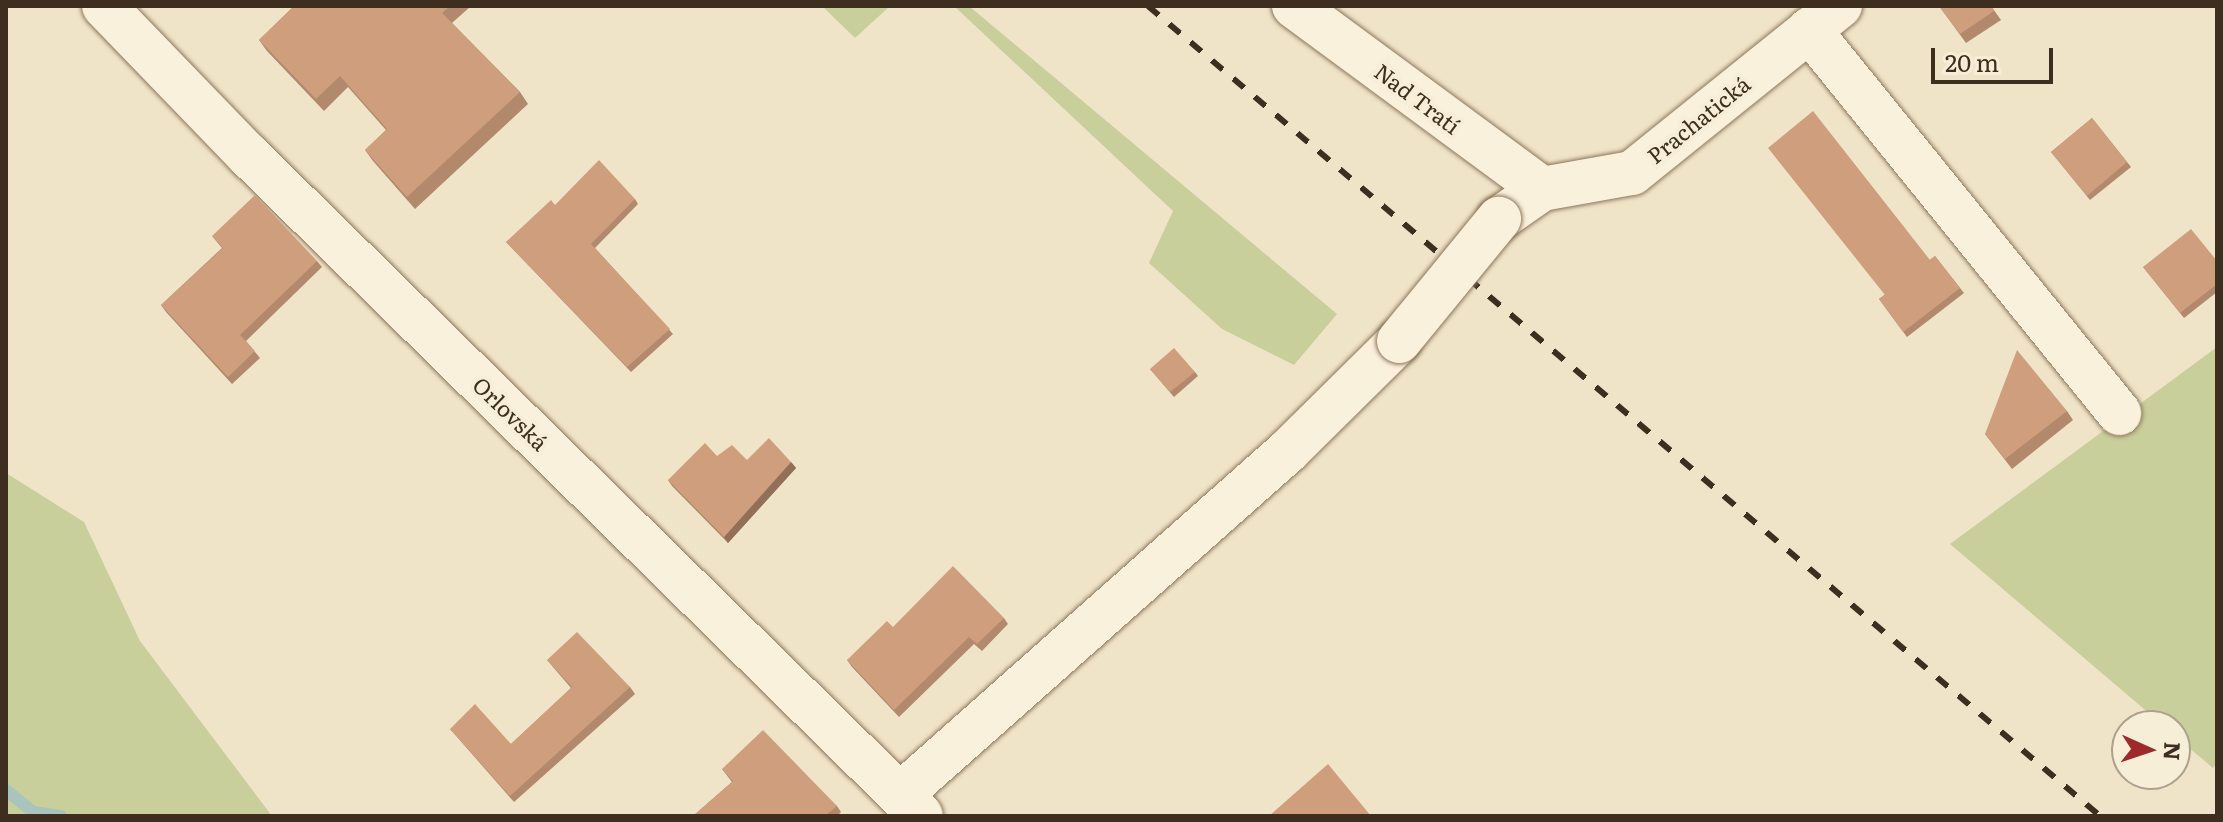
<!DOCTYPE html>
<html>
<head>
<meta charset="utf-8">
<style>
	body { margin:0 }
	#map { position:relative; width:2223px; height:822px; overflow:hidden; background:#f0e4c8; font-family:Literata,serif }
	div>[style] { position:absolute }
	.green>* { inset:0; background:#c9cf9b }
	.stream>* { height:12px; margin:-6px; padding:0 6px; transform-origin:6px; border-radius:6px; background:#a9c4bc }
	.roads { filter:drop-shadow(0 0 2px #8d765c) drop-shadow(0 0 2px #8d765c) }
	.minor>* { height:44px; margin:-22px; padding:0 22px; transform-origin:22px; border-radius:22px; background:#faf1dc }
	.secondary>* { height:44px; margin:-22px; padding:0 22px; transform-origin:22px; border-radius:22px; background:#faf1dc }
	.rail>* { height:6px; margin-top:-3px; transform-origin:0; background:repeating-linear-gradient(90deg,#3d2e20 0 14px,transparent 0 28px) }
	.bridges { filter:drop-shadow(0 0 2px #8d765c) drop-shadow(0 0 2px #8d765c) }
	.minor-bridge>* { height:44px; margin:-22px; padding:0 22px; transform-origin:22px; border-radius:22px; background:#faf1dc }
	.wall>* { inset:0; background:#b2896c }
	.shaded-wall>* { inset:0; background:#916f58 }
	.building>* { inset:0; background:#cf9f7d }
	span { translate:-50% -50%; white-space:nowrap; text-align:center; line-height:1.15; -webkit-text-stroke:8px #f7eed8; paint-order:stroke }
	.street-label { font-size:22px; color:#3d2e20 }
	.frame { position:absolute; inset:0; border:8px solid #3d2e20; pointer-events:none }
	.north { position:absolute; left:2111px; top:710px; width:80px; height:80px; box-sizing:border-box; background:#f7eed8; border:2px solid #ada18e; border-radius:50%; rotate:93deg; font-size:22px; font-weight:700; line-height:32px; text-align:center; color:#3d2e20 }
	.north::after { content:''; display:block; margin:auto; width:28px; height:36px; background:#9e2a2b; clip-path:polygon(50% 0,100% 100%,50% 72%,0 100%) }
	.scale { position:absolute; left:1931px; top:48px; width:122px; height:36px; box-sizing:border-box; border:4px solid #3d2e20; border-top:0; padding-left:10px; font-size:24px; line-height:28px; white-space:nowrap; color:#3d2e20; -webkit-text-stroke:6px #f7eed8; paint-order:stroke }
</style>
</head>
<body>
<div id="map">
	<div class="green">
		<i style="clip-path:polygon(822px 6px,890px 6px,855px 38px)"></i>
		<i style="clip-path:polygon(954px 6px,969px 6px,1337px 314px,1294px 365px,1222px 329px,1149px 263px,1173px 211px)"></i>
		<i style="clip-path:polygon(2217px 347px,2217px 762px,2213px 768px,2175px 736px,2175px 726px,2164px 726px,1950px 544px)"></i>
		<i style="clip-path:polygon(6px 473px,84px 522px,140px 641px,272px 816px,6px 816px)"></i>
	</div>
	<div class="stream">
		<i style="left:6px;top:790px;width:35px;rotate:39deg"></i>
		<i style="left:33px;top:812px;width:28px;rotate:8deg"></i>
	</div>
	<div class="roads">
		<div class="minor">
			<i style="left:1294px;top:6px;width:308px;rotate:36.4deg"></i>
			<i style="left:1809px;top:30px;width:493px;rotate:51deg"></i>
			<i style="left:1499px;top:219px;width:52px;rotate:-34.9deg"></i>
			<i style="left:1542px;top:189px;width:91px;rotate:-10.1deg"></i>
			<i style="left:1632px;top:173px;width:267px;rotate:-38.8deg"></i>
			<i style="left:900px;top:795px;width:519px;rotate:-41.56deg"></i>
			<i style="left:1288px;top:451px;width:156px;rotate:-44.7deg"></i>
		</div>
		<div class="secondary">
			<i style="left:104px;top:6px;width:207px;rotate:46deg"></i>
			<i style="left:248px;top:155px;width:943px;rotate:44.48deg"></i>
		</div>
	</div>
	<div class="rail">
		<i style="left:1148px;top:6px;width:1250px;rotate:40.39deg"></i>
	</div>
	<div class="bridges">
		<div class="minor-bridge">
			<i style="left:1399px;top:341px;width:158px;rotate:-50.7deg"></i>
		</div>
	</div>
	<div class="wall">
		<i style="clip-path:polygon(294px 6px,471px 6px,452px 23px,520px 92px,528px 104px,415px 209px,373px 161px,365px 150px,386px 130px,348px 87px,324px 111px,267px 51px,259px 40px)"></i>
		<i style="clip-path:polygon(1939px 6px,1991px 6px,2001px 20px,1966px 43px)"></i>
		<i style="clip-path:polygon(2092px 118px,2131px 167px,2090px 200px,2051px 152px)"></i>
		<i style="clip-path:polygon(635px 199px,638px 204px,595px 248px,673px 334px,631px 372px,506px 242px,555px 205px)"></i>
		<i style="clip-path:polygon(212px 236px,317px 261px,322px 267px,246px 341px,260px 358px,232px 384px,166px 312px,161px 305px,222px 248px)"></i>
		<i style="clip-path:polygon(1935px 256px,1964px 293px,1907px 337px,1879px 299px)"></i>
		<i style="clip-path:polygon(2217px 261px,2217px 292px,2184px 318px,2143px 267px)"></i>
		<i style="clip-path:polygon(1150px 369px,1195px 372px,1198px 376px,1174px 397px)"></i>
		<i style="clip-path:polygon(2067px 411px,2073px 420px,2012px 469px,1985px 434px)"></i>
		<i style="clip-path:polygon(717px 456px,747px 460px,791px 462px,796px 468px,728px 543px,672px 486px,668px 480px)"></i>
		<i style="clip-path:polygon(1004px 618px,1008px 624px,982px 651px,974px 644px,899px 717px,852px 667px,847px 660px,893px 627px)"></i>
		<i style="clip-path:polygon(547px 660px,630px 687px,635px 694px,514px 802px,450px 729px,511px 744px,571px 688px)"></i>
		<i style="clip-path:polygon(722px 769px,837px 806px,841px 812px,837px 816px,693px 816px,732px 782px)"></i>
	</div>
	<div class="shaded-wall">
		<i style="clip-path:polygon(791px 462px,796px 468px,728px 543px,724px 537px)"></i>
	</div>
	<div class="building">
		<i style="clip-path:polygon(294px 6px,450px 6px,442px 13px,520px 92px,407px 197px,365px 150px,387px 129px,340px 76px,316px 99px,259px 40px)"></i>
		<i style="clip-path:polygon(1939px 6px,1991px 6px,1994px 11px,1960px 34px)"></i>
		<i style="clip-path:polygon(1813px 111px,1930px 260px,1935px 256px,1960px 288px,1903px 332px,1879px 299px,1885px 295px,1768px 148px)"></i>
		<i style="clip-path:polygon(2092px 118px,2127px 162px,2087px 196px,2051px 152px)"></i>
		<i style="clip-path:polygon(599px 160px,635px 199px,591px 244px,670px 329px,627px 367px,506px 242px,551px 200px,555px 205px)"></i>
		<i style="clip-path:polygon(255px 195px,317px 261px,240px 335px,255px 351px,228px 377px,161px 305px,223px 248px,212px 236px)"></i>
		<i style="clip-path:polygon(2191px 229px,2217px 261px,2217px 284px,2180px 313px,2143px 267px)"></i>
		<i style="clip-path:polygon(1174px 348px,1195px 372px,1170px 392px,1150px 369px)"></i>
		<i style="clip-path:polygon(2017px 350px,2067px 411px,2005px 459px,1985px 434px)"></i>
		<i style="clip-path:polygon(769px 438px,791px 462px,724px 537px,668px 480px,705px 443px,717px 456px,732px 445px,747px 460px)"></i>
		<i style="clip-path:polygon(953px 566px,1004px 618px,977px 644px,969px 637px,894px 710px,847px 660px,887px 621px,893px 627px)"></i>
		<i style="clip-path:polygon(577px 632px,630px 687px,510px 796px,450px 729px,475px 704px,511px 744px,572px 687px,547px 660px)"></i>
		<i style="clip-path:polygon(763px 730px,837px 806px,825px 816px,693px 816px,733px 781px,722px 769px)"></i>
		<i style="clip-path:polygon(1328px 764px,1371px 816px,1323px 816px,1322px 814px,1319px 816px,1269px 816px)"></i>
	</div>
	<div class="street-label">
		<span style="left:1418px;top:98px;rotate:37deg">Nad Tratí</span>
		<span style="left:1698px;top:119px;rotate:-39deg">Prachatická</span>
		<span style="left:511px;top:413px;rotate:44deg">Orlovská</span>
	</div>
	<div class="frame"></div>
	<div class="north">N</div>
	<div class="scale">20 m</div>
</div>
</body>
</html>
